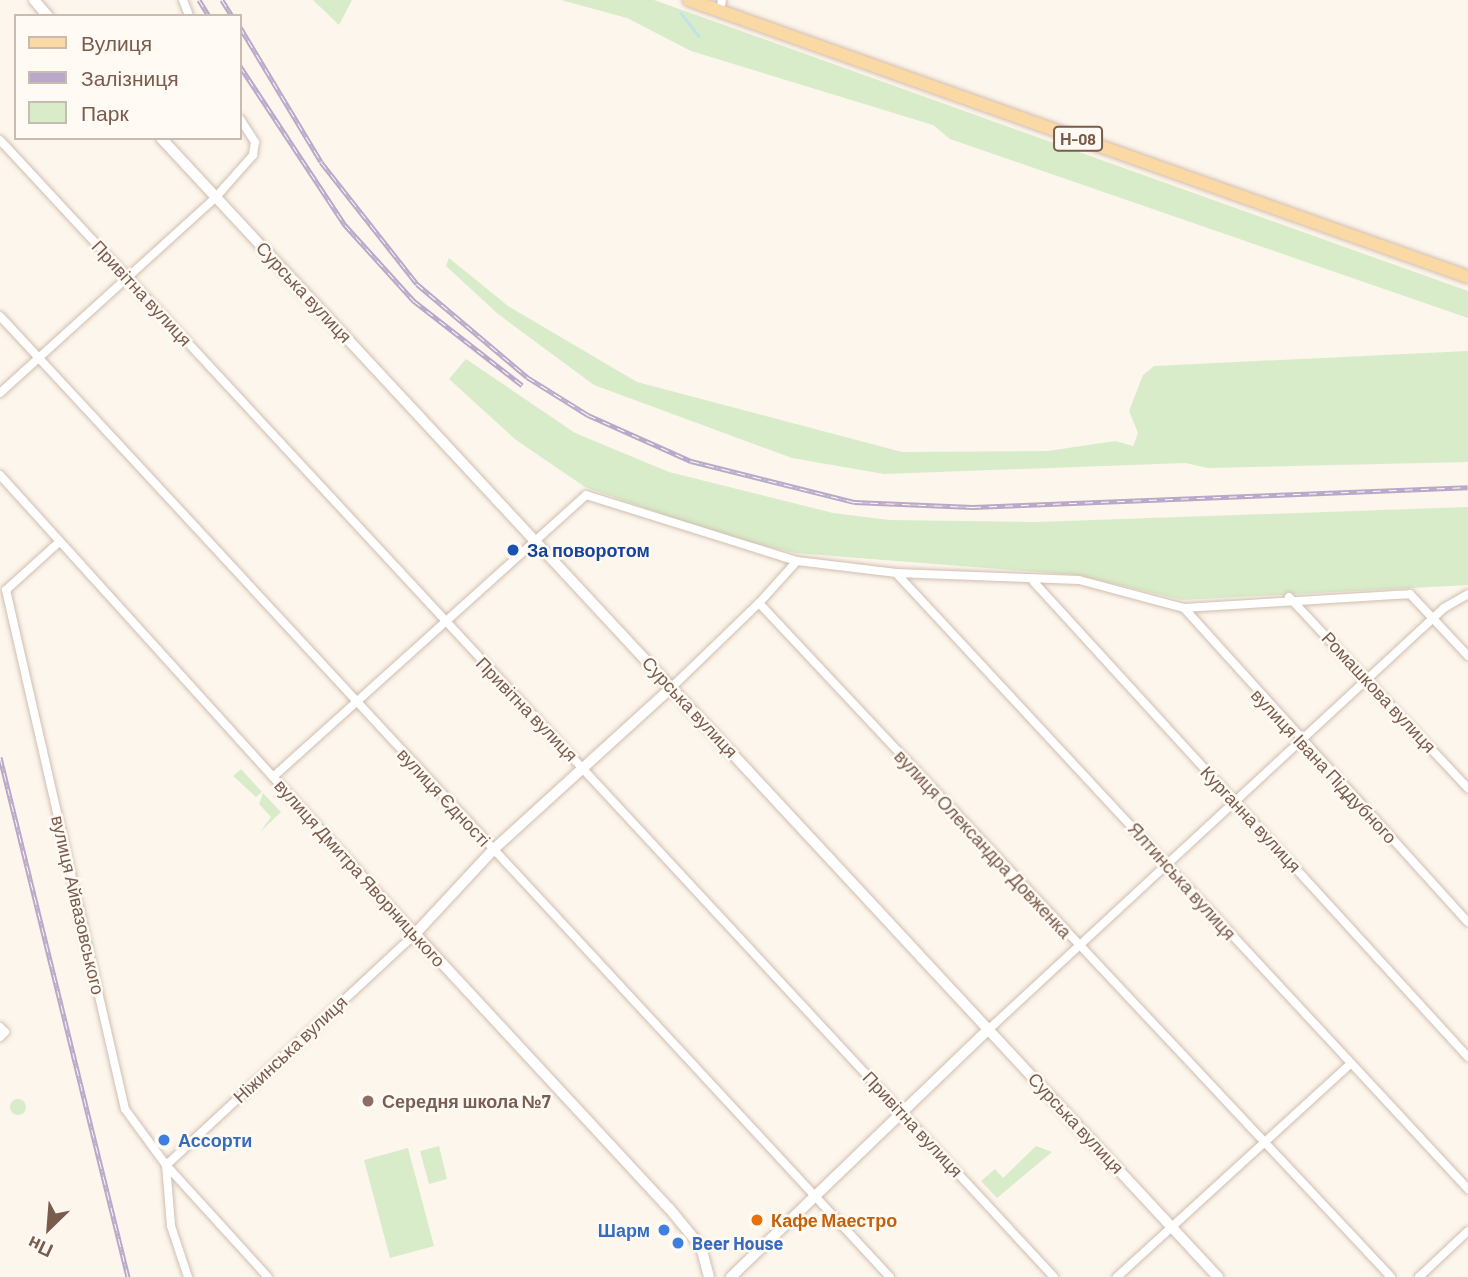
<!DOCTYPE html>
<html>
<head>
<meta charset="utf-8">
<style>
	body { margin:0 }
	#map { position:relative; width:1468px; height:1277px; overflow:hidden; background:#fdf6ec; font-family:Barlow,sans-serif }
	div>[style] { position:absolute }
	.green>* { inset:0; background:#d8ecc9 }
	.round { border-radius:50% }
	.stream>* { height:2.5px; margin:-1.25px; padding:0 1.25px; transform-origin:1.25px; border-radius:1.25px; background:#bfe3e8 }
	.roads { filter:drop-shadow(0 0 2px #d1beb0) drop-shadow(0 0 2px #d1beb0) }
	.minor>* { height:8px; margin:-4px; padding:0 4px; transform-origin:4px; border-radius:4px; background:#fff }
	.tertiary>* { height:10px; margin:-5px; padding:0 5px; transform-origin:5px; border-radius:5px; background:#fff }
	.primary>* { height:12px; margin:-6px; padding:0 6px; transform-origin:6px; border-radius:6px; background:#fbd9a5 }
	.rail>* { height:5px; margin-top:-2.5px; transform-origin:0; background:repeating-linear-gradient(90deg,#fffaf3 0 8px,#b9a8c9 0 16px); box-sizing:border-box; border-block:2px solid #b9a8c9 }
	.dots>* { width:19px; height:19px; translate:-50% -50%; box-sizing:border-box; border:4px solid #fffaf3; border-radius:50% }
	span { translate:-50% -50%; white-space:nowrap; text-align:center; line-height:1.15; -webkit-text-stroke:5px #fffaf3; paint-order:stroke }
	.shield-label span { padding:2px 5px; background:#fffaf3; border:2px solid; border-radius:5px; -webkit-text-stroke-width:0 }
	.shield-label { font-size:16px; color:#7a5c4d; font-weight:700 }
	.street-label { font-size:18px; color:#7a5c4d }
	.transit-label { font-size:18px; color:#164399; font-weight:700 }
	.left { translate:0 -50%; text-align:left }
	.education-label { font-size:18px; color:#785e54; font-weight:700 }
	.shop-label { font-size:18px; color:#366cbe; font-weight:700 }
	.right { translate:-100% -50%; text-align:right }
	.food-label { font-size:18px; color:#c56008; font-weight:700 }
	.legend { position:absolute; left:14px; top:14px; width:228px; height:126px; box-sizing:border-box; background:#fffaf3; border:2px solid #cabbb1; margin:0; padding:9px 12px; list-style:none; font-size:21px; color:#7a5c4d }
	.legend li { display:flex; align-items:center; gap:14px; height:35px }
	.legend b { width:35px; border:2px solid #cabbb1 }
	.north { position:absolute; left:14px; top:1193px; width:70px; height:70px; -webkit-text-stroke:5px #fffaf3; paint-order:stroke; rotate:205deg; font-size:19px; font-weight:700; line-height:28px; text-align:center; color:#7a5c4d }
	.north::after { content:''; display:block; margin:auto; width:24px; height:32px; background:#7a5c4d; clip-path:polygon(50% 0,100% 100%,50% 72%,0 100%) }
</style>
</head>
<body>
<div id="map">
	<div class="green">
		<i style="clip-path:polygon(313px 0,352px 0,339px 25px)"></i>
		<i style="clip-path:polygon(561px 0,654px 0,1468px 291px,1468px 318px,950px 139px,933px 125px,691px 51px,627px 18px)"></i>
		<i style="clip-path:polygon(449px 258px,508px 306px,637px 382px,902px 452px,1048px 451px,1115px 441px,1133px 446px,1138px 433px,1129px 411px,1143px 375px,1154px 366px,1468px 351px,1468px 462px,1208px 468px,1185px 463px,884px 474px,792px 458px,594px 385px,498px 314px,446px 266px)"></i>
		<i style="clip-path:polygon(466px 359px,575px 433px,669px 472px,833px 513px,889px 520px,1037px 522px,1468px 507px,1468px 585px,1182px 600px,1077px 575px,795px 553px,725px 536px,585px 487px,516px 440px,449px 379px)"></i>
		<i style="clip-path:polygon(241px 769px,262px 792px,256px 797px,233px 776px)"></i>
		<i style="clip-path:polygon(263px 793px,281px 812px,260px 832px,271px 817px,259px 804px)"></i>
		<i class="round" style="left:10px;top:1099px;width:16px;height:16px"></i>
		<i style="clip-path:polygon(439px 1146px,447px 1179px,429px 1184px,420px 1151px)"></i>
		<i style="clip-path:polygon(1036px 1146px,1052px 1152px,997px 1198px,981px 1181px,995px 1169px,1003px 1178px)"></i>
		<i style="clip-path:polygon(408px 1148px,434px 1246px,390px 1258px,364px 1160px)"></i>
	</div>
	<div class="stream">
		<i style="left:681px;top:13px;width:29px;rotate:52deg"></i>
	</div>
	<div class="roads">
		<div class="minor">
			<i style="left:183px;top:0;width:17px;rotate:69deg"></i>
			<i style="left:720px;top:11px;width:11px;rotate:-80deg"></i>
			<i style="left:0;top:140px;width:1550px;rotate:47.17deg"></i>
			<i style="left:0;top:316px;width:1310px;rotate:47.2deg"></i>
			<i style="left:0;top:393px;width:292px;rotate:-42.2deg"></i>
			<i style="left:216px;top:197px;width:56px;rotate:-48.6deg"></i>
			<i style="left:253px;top:155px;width:13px;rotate:-81deg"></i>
			<i style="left:255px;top:142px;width:27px;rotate:-123deg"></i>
			<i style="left:0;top:475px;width:619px;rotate:47.88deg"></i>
			<i style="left:415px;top:934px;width:340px;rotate:137.1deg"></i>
			<i style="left:166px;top:1165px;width:151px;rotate:47.7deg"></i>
			<i style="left:58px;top:543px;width:70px;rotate:137.9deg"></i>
			<i style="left:6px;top:590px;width:532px;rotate:77.09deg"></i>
			<i style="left:125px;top:1109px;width:69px;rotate:53.8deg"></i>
			<i style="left:166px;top:1165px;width:61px;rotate:85.3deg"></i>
			<i style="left:171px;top:1226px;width:54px;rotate:71.6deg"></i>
			<i style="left:797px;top:561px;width:100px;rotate:6.9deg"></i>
			<i style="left:896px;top:573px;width:183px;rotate:2.2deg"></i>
			<i style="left:1079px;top:580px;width:109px;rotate:14.9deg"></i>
			<i style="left:1184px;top:608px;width:226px;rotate:-3.5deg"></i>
			<i style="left:1410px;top:594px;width:85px;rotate:46.9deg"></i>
			<i style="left:896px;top:573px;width:841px;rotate:47.12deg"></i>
			<i style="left:1033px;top:581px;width:645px;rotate:47.58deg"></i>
			<i style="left:1289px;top:597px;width:262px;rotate:46.9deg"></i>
			<i style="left:1184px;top:608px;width:423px;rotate:47.9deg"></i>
			<i style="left:672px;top:687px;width:121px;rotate:-44deg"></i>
			<i style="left:273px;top:777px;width:421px;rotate:-42deg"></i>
			<i style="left:586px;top:495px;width:221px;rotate:17.4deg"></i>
			<i style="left:797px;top:561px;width:57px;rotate:132.1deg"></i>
			<i style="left:759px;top:603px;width:924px;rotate:46.84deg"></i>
			<i style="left:0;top:1027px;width:7px;rotate:45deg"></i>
			<i style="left:5px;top:1032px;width:7px;rotate:135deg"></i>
			<i style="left:988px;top:1030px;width:621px;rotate:-42.78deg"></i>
			<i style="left:1444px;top:608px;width:28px;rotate:-30deg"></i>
			<i style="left:1117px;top:1277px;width:316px;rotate:-42.4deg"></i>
			<i style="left:1419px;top:1277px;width:67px;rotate:-43.2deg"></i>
		</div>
		<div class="tertiary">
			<i style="left:34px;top:0;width:21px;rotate:49deg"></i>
			<i style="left:161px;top:138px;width:1554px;rotate:47.14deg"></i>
			<i style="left:672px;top:687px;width:242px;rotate:137.7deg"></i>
			<i style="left:493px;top:850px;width:115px;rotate:132.9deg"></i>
			<i style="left:415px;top:934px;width:374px;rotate:47.2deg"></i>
			<i style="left:669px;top:1208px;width:50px;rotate:50.6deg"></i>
			<i style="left:701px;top:1247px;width:31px;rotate:75deg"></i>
			<i style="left:731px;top:1277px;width:356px;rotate:-43.9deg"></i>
		</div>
		<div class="primary">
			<i style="left:689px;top:0;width:827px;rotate:19.57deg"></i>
		</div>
	</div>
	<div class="rail">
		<i style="left:199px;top:0;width:19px;rotate:58deg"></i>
		<i style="left:222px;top:0;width:19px;rotate:58deg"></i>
		<i style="left:240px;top:27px;width:157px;rotate:59deg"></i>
		<i style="left:321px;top:162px;width:155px;rotate:51.8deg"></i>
		<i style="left:417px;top:284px;width:144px;rotate:40.2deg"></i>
		<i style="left:527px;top:377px;width:72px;rotate:31.9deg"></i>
		<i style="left:588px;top:415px;width:113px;rotate:24.1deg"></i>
		<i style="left:691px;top:461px;width:168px;rotate:14.1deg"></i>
		<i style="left:854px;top:502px;width:119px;rotate:2.4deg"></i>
		<i style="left:973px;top:507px;width:495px;rotate:-2.3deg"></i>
		<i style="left:240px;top:66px;width:191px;rotate:56.6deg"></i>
		<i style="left:345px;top:225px;width:103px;rotate:47.8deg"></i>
		<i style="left:414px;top:301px;width:137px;rotate:37.9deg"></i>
		<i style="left:0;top:757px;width:536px;rotate:76.17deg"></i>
	</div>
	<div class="dots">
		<i style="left:513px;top:550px;background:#1a4fb4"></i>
		<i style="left:368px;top:1101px;background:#8d6e63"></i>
		<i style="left:164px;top:1140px;background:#3f7fe0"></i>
		<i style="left:757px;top:1220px;background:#e8710a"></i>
		<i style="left:664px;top:1230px;background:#3f7fe0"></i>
		<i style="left:678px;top:1243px;background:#3f7fe0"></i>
	</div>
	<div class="shield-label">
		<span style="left:1078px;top:139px">Н-08</span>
	</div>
	<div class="street-label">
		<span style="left:304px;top:292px;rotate:47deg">Сурська вулиця</span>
		<span style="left:142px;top:293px;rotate:47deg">Привітна вулиця</span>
		<span style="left:1379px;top:692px;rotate:47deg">Ромашкова вулиця</span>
		<span style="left:690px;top:707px;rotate:47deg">Сурська вулиця</span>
		<span style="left:527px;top:709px;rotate:46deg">Привітна вулиця</span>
		<span style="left:1324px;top:766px;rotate:47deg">вулиця Івана Піддубного</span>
		<span style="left:444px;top:797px;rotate:47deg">вулиця Єдності</span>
		<span style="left:1251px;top:819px;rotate:47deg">Курганна вулиця</span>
		<span style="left:983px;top:844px;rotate:47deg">вулиця Олександра Довженка</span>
		<span style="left:360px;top:873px;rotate:48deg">вулиця Дмитра Яворницького</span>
		<span style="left:1182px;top:881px;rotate:48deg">Ялтинська вулиця</span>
		<span style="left:78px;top:905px;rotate:77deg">вулиця Айвазовського</span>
		<span style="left:290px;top:1049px;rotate:-43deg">Ніжинська вулиця</span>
		<span style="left:1076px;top:1123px;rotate:47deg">Сурська вулиця</span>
		<span style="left:913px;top:1124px;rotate:47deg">Привітна вулиця</span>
	</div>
	<div class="transit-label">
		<span class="left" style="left:527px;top:550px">За поворотом</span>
	</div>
	<div class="education-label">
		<span class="left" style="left:382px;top:1101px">Середня школа №7</span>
	</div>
	<div class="shop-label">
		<span class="left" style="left:178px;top:1140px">Ассорти</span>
		<span class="right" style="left:650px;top:1230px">Шарм</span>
		<span class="left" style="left:692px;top:1243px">Beer House</span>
	</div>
	<div class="food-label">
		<span class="left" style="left:771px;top:1220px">Кафе Маестро</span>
	</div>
	<ul class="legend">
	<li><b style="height:9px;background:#fbd9a5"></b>Вулиця</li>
	<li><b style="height:9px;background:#b9a8c9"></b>Залізниця</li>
	<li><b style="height:19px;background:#d8ecc9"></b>Парк</li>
	</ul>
	<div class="north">Пн</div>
</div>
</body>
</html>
